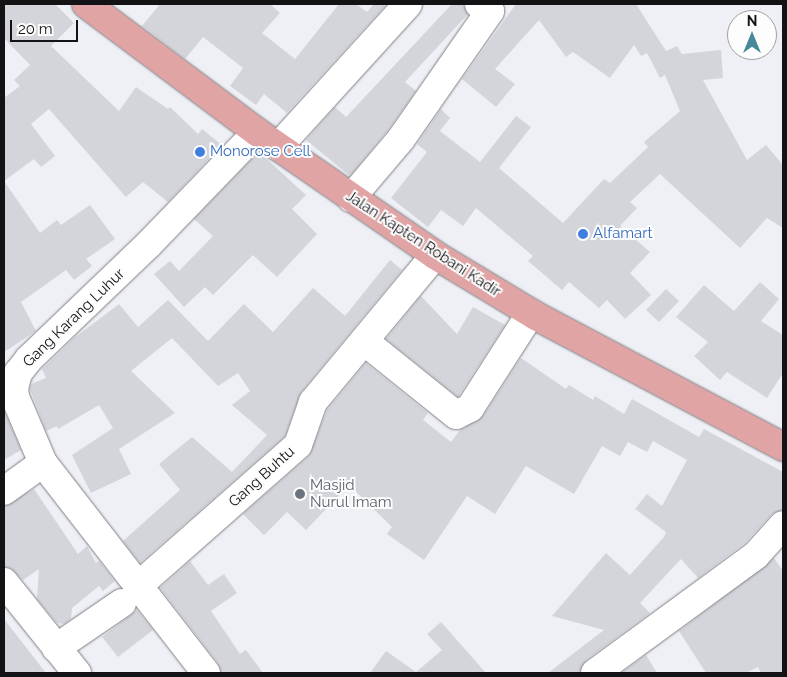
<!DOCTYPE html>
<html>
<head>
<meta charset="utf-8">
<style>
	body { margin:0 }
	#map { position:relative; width:787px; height:677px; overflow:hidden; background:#eef0f5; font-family:Raleway,sans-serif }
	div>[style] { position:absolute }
	.building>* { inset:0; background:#d3d5da }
	.roads { filter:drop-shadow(0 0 1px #7e7f84) drop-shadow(0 0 1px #7e7f84) }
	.minor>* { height:28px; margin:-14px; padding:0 14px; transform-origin:14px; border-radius:14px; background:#fff }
	.major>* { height:28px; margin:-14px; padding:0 14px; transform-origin:14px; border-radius:14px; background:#e1a4a5 }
	.dots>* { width:14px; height:14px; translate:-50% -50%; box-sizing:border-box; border:2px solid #fdfdfe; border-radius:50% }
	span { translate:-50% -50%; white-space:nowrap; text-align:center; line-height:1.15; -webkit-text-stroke:4px #fdfdfe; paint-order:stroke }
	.shop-label { font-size:15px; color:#366cbe }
	.left { translate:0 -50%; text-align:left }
	.street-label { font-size:15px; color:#131315 }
	.worship-label { font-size:15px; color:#5b616d }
	.frame { position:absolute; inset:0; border:5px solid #131315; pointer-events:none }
	.north { position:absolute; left:727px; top:10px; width:50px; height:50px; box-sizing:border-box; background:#fdfdfe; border:1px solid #9f9fa1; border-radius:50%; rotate:0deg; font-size:14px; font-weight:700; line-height:20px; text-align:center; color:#131315 }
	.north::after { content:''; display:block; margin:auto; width:18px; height:22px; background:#468999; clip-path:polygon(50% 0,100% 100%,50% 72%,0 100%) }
	.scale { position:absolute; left:10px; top:20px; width:68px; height:22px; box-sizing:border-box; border:2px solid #131315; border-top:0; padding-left:6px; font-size:15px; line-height:18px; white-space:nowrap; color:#131315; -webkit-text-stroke:4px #fdfdfe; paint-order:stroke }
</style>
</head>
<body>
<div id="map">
	<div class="building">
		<i style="clip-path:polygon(4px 4px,55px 4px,74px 23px,51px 46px,119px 111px,136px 87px,168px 109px,170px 107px,198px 134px,202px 129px,222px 145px,168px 202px,143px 182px,126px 197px,49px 109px,31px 124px,55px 156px,41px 167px,34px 159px,4px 181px,4px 98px,20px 86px,14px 80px,30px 65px,4px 38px)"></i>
		<i style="clip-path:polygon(160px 4px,270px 4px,280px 13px,262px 33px,295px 59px,339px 4px,356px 4px,367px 12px,374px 4px,387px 4px,287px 113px,264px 94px,256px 105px,230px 86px,243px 68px,203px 37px,185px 59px,142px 26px)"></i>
		<i style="clip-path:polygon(452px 4px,463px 4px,468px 14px,405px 82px,416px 91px,389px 129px,350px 176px,306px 140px,335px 107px,346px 117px)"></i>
		<i style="clip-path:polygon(516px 4px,636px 4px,666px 51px,677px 46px,682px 54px,721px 50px,723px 78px,703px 80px,747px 160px,766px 145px,783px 165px,783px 228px,767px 218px,740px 248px,660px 174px,630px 202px,637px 208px,620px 226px,650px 252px,630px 273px,651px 295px,625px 319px,607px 300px,599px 308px,569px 282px,562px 290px,528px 261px,533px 256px,476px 208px,463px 226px,441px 210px,428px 227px,391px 198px,427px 152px,417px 144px,441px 109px,450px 118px,440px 131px,480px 162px,516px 116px,531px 127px,499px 168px,563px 223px,604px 179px,610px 183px,648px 147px,644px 142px,680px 111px,665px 75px,660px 78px,647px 53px,641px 56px,634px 45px,610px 78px,573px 52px,566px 57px,539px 20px,495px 69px,515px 84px,496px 107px,462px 79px)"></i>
		<i style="clip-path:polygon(259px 152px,306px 195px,292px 209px,317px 234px,277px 277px,253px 255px,213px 295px,205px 287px,184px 307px,154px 274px,170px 261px,179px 271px,213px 236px,194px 219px)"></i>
		<i style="clip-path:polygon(4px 181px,40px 233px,57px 220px,61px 225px,90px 205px,115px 239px,86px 259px,92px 266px,74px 280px,66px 270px,21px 302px,36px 331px,4px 352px)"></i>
		<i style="clip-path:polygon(390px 260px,402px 270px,301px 392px,285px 436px,140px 563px,123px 541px,180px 490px,159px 464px,192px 437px,232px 472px,267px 435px,232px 405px,250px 391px,238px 373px,218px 386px,172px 338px,131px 371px,175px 413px,119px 449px,131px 474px,91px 493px,72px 455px,113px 428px,99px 405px,58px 429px,57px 426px,46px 431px,30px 389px,31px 384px,46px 378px,42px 369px,74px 338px,119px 304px,138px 327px,168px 300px,208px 341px,244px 304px,273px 332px,313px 288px,345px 316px)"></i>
		<i style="clip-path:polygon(760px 282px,779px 299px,761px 321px,783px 335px,783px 373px,767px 398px,727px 372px,720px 380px,694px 356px,708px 342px,676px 317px,704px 285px,734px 311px)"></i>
		<i style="clip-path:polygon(666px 289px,679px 301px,659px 322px,646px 310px)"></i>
		<i style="clip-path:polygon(421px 296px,457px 334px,473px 307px,505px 325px,458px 397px,386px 339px)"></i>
		<i style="clip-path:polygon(521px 358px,566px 389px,569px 385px,593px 400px,595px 396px,624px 414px,632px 399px,699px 437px,704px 429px,783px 472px,783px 510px,772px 514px,745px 543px,698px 578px,681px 559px,640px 603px,650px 613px,586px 660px,580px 673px,548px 673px,604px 630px,552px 616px,606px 553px,630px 575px,664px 537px,666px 532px,635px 509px,647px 494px,662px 506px,687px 460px,653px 441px,647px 452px,628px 442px,620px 456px,602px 446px,574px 494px,526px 466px,495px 514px,467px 496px,424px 560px,387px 534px,392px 527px,349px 485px,306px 530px,287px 512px,264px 535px,243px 514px,309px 456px,327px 410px,366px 363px,428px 413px,423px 420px,451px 442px,460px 430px,483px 416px)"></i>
		<i style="clip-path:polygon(4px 410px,21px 450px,4px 460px)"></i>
		<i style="clip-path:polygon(34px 489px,78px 554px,87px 546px,96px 563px,99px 561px,115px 581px,103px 591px,99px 586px,72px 608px,71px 619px,64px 624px,57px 623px,37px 599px,39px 569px,23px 580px,10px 568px,4px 567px,4px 506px)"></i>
		<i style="clip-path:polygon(774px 558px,783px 571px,783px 673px,761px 673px,758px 667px,746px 673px,706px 673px,679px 631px)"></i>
		<i style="clip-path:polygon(190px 561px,208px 585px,224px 574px,237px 593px,211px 611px,240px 654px,246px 650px,263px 673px,221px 673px,218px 663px,160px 588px)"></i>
		<i style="clip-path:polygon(137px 610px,153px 630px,118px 657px,102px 637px)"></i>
		<i style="clip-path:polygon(4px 619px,46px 673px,4px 673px)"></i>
		<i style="clip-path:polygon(441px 622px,486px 673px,370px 673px,386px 651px,416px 672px,442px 650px,427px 634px)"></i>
		<i style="clip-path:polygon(646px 655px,657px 673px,621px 673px)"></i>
	</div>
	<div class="roads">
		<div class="minor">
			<i style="left:278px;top:147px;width:193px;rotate:-47.7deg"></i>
			<i style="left:351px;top:198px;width:77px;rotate:-49.7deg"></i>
			<i style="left:401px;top:139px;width:156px;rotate:-55.2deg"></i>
			<i style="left:490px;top:11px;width:13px;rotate:-148deg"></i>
			<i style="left:364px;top:341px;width:118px;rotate:38.8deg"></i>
			<i style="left:456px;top:415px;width:16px;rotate:-27deg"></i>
			<i style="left:470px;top:408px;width:113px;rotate:-57.3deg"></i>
			<i style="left:4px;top:491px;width:48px;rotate:-35.7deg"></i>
			<i style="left:4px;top:582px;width:117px;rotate:51.3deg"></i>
			<i style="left:138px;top:586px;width:213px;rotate:-41.4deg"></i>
			<i style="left:298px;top:445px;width:46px;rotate:-70.8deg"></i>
			<i style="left:313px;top:402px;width:191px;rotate:-50.3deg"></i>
			<i style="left:56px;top:648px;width:80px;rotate:-34.3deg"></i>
			<i style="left:206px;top:673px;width:266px;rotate:-127.8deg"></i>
			<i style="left:43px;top:463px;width:72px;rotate:-113deg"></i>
			<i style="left:15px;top:397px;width:9px;rotate:-96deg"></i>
			<i style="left:14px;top:388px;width:16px;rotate:-75deg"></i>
			<i style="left:18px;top:373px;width:18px;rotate:-52deg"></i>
			<i style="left:29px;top:359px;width:165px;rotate:-43.8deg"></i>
			<i style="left:148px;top:245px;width:157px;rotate:-46deg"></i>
			<i style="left:595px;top:673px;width:200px;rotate:-36.2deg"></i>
			<i style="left:756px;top:555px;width:40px;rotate:-48deg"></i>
		</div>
		<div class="major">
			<i style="left:86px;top:4px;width:214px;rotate:36.8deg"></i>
			<i style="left:257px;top:132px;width:216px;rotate:34.6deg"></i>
			<i style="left:435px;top:255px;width:118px;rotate:31.1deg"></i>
			<i style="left:536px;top:316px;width:280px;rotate:27.9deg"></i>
		</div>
	</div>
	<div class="dots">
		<i style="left:200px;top:152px;background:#3f7fe0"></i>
		<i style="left:583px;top:234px;background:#3f7fe0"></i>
		<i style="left:300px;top:494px;background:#6b7280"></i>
	</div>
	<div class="shop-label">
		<span class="left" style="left:210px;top:152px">Monorose Cell</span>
		<span class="left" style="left:593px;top:234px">Alfamart</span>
	</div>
	<div class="street-label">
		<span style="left:423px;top:244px;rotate:33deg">Jalan Kapten Robani Kadir</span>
		<span style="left:74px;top:318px;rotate:-44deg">Gang Karang Luhur</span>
		<span style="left:262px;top:477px;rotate:-42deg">Gang Buhtu</span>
	</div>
	<div class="worship-label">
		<span class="left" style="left:310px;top:494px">Masjid<br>Nurul Imam</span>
	</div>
	<div class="frame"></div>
	<div class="north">N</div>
	<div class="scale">20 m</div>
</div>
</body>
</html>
